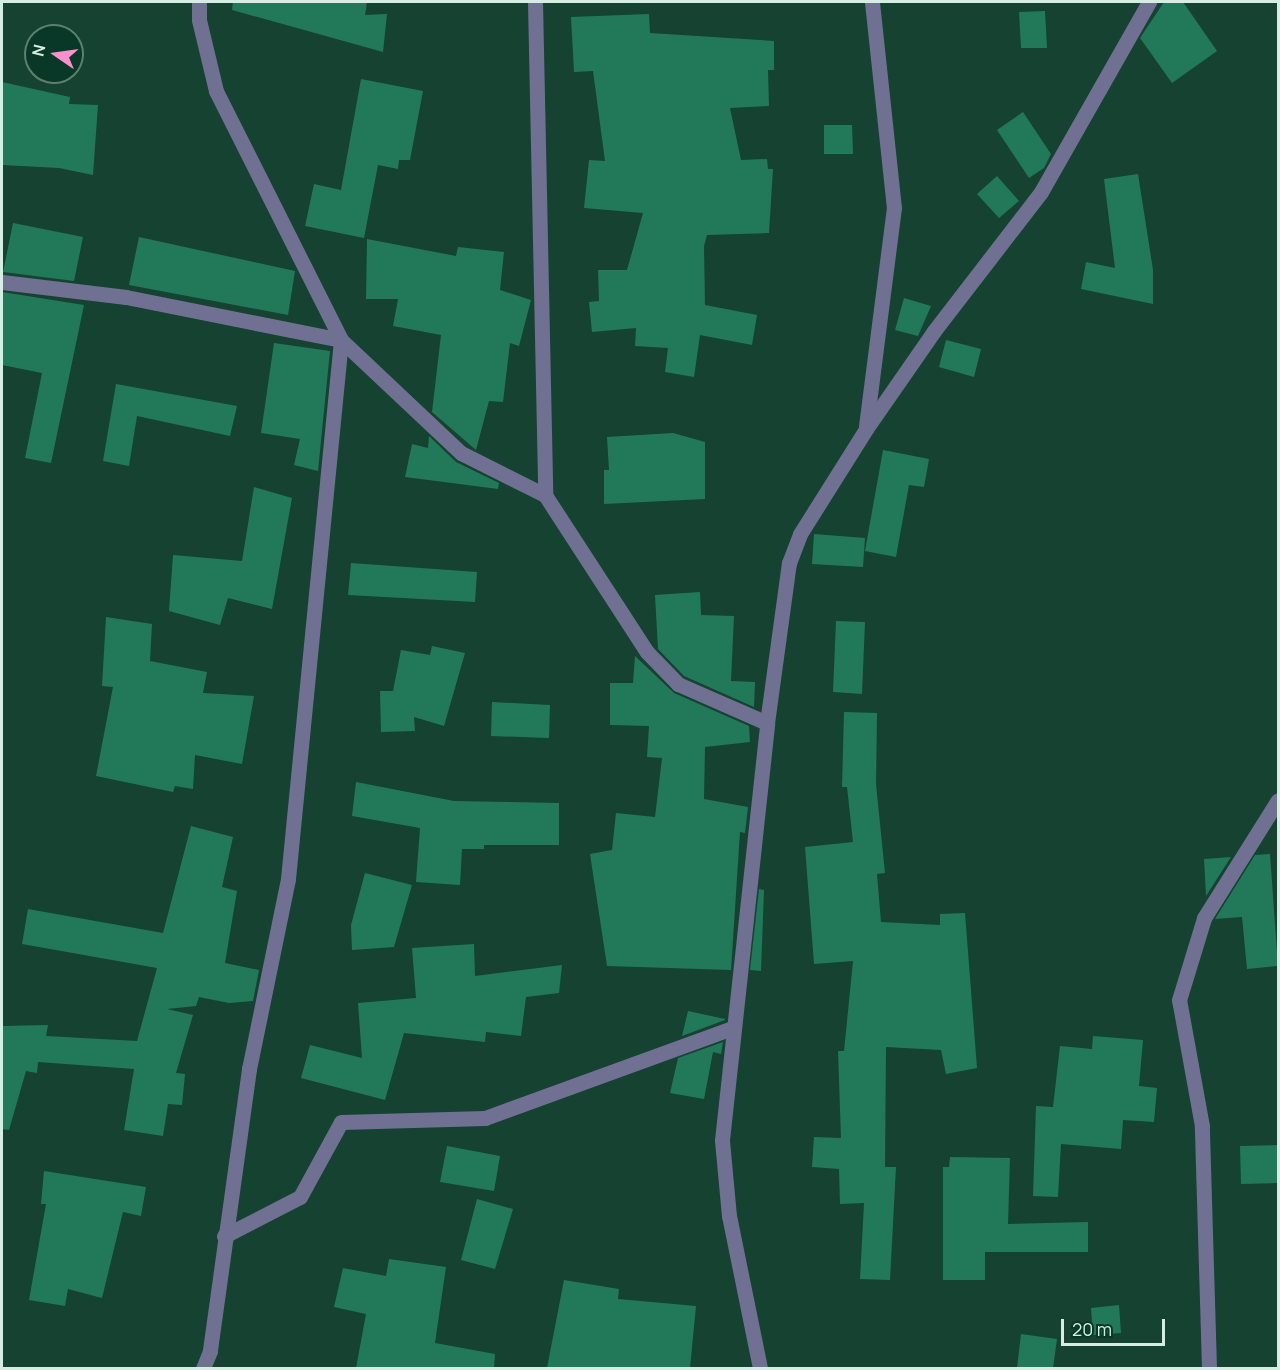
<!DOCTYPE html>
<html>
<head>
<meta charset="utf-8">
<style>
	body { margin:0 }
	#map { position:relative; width:1280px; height:1370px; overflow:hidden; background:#164232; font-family:Manrope,sans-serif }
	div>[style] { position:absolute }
	.building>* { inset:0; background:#21795a }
	.minor>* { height:15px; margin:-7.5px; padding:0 7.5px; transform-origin:7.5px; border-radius:7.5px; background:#707093 }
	span { translate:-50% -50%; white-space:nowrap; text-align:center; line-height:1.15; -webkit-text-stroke:5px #093828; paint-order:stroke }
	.frame { position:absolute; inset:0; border:3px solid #d6ede2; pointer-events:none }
	.north { position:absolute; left:24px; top:24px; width:60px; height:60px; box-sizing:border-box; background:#093828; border:2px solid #5b8072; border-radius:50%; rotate:283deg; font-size:16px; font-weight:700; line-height:24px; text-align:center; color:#d6ede2 }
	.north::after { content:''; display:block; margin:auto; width:21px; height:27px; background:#f890cc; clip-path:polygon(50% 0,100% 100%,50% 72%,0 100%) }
	.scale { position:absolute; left:1061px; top:1319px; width:104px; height:27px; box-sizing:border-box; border:3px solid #d6ede2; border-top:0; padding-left:8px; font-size:18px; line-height:21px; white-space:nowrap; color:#d6ede2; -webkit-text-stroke:4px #093828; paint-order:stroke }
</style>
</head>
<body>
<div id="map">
	<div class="building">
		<i style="clip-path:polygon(233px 2px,367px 2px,365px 15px,387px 14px,383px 52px,232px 10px)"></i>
		<i style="clip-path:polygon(1164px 2px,1183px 2px,1217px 51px,1172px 83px,1140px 38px)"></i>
		<i style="clip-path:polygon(1045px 11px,1047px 48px,1021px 48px,1019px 12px)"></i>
		<i style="clip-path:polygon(649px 14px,650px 33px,774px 41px,774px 70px,768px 70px,769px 106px,730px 108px,741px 160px,767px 159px,768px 169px,773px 169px,769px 233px,707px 235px,704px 246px,705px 305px,757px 315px,752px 345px,700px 335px,694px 377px,665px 372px,668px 348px,635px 346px,636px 328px,592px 332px,589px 302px,599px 301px,598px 270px,627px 270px,643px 213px,584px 208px,589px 160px,605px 161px,593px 71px,574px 72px,571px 17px)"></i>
		<i style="clip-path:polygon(361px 79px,423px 91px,410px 160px,399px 160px,398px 169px,378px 165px,364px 238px,305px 226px,314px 184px,341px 190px)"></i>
		<i style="clip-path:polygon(2px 82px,70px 97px,69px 104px,98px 105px,93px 175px,59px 168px,2px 165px)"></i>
		<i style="clip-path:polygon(1023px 112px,1051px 154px,1044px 168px,1029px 178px,997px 130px)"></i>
		<i style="clip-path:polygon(824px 125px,852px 125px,853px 154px,824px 154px)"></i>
		<i style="clip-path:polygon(1138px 174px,1153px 270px,1153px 304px,1081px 289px,1086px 262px,1115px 268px,1104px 179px)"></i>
		<i style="clip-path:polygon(997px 176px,1019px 201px,999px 218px,977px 194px)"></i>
		<i style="clip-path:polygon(13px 223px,83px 237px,74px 281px,3px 272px)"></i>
		<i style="clip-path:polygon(139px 237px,295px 271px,288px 315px,129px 285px)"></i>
		<i style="clip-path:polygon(367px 239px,456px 256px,458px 247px,504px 252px,500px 290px,531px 300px,519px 346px,510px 343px,503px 402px,489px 401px,476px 450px,432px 412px,441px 335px,393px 326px,398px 299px,366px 299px)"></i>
		<i style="clip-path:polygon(2px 292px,84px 305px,51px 463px,25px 458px,42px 373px,2px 365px)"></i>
		<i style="clip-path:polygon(904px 298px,931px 306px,918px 336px,895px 330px)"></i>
		<i style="clip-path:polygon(946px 340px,981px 349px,974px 377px,939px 367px)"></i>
		<i style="clip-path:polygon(274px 343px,330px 351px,318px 471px,294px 465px,300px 439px,261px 433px)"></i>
		<i style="clip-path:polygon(116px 384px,237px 406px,230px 436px,137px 416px,129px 466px,103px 461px)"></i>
		<i style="clip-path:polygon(673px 433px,705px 442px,705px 499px,604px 504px,604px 470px,609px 470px,607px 437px)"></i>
		<i style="clip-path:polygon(429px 436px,456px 462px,499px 483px,498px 489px,405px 477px,412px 444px,428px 448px)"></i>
		<i style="clip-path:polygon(883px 450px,929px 459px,924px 487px,909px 485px,896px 557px,865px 551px)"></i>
		<i style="clip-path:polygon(254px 487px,292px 498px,272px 609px,228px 598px,220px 625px,169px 611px,173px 555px,242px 561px)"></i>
		<i style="clip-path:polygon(814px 534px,865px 538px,863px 567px,812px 564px)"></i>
		<i style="clip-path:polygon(351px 563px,477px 572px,475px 602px,348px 595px)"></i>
		<i style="clip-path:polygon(700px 592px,701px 615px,734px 616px,731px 681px,755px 682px,754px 707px,684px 676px,658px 649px,655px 595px)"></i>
		<i style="clip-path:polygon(106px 617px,152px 624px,150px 661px,207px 672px,203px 693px,254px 696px,242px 764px,195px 755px,193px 789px,175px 786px,173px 792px,96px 776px,113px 687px,102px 686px)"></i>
		<i style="clip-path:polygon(836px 621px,865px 622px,862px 694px,833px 692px)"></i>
		<i style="clip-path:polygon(432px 646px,465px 653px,444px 726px,414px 717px,415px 731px,381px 732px,380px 691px,393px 691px,401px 650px,430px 655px)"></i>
		<i style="clip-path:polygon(635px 656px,674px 693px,749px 726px,750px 742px,705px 747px,704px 799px,748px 807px,745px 833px,740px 832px,731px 970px,607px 966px,590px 854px,612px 850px,616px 813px,655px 817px,662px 758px,647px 757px,649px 726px,610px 725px,610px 683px,633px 683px)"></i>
		<i style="clip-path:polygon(492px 702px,550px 705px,549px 738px,491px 736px)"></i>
		<i style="clip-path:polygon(844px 712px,877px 713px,876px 784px,885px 873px,877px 874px,881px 922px,940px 925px,940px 914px,965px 913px,977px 1068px,946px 1074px,941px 1050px,886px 1047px,885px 1167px,896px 1167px,890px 1280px,860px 1279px,864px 1203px,840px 1204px,839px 1169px,812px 1167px,814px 1137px,841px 1138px,838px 1051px,844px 1051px,853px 961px,814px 964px,805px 847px,853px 842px,847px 787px,842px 787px)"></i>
		<i style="clip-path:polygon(356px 782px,454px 801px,559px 803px,559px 845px,484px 845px,484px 849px,462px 849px,460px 885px,416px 882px,420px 828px,352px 816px)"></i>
		<i style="clip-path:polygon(191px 826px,233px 837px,222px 887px,237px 891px,225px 963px,259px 970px,253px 1001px,229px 1003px,199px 997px,196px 1006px,167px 1009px,193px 1015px,176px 1073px,185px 1074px,182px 1105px,168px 1104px,163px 1136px,124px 1130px,134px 1069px,38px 1062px,37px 1073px,26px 1071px,9px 1130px,2px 1129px,2px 1026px,48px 1025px,46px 1036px,137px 1041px,157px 968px,22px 944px,28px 909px,163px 933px)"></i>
		<i style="clip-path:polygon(1270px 854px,1278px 966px,1247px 969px,1242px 917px,1215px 919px,1255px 855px)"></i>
		<i style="clip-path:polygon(1231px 857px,1206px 896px,1204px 859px)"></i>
		<i style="clip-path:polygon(365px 873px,412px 885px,394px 947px,352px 950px,351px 925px)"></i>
		<i style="clip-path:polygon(759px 889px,764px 890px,761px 971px,750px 970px)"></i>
		<i style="clip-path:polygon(474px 944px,475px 976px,562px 965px,559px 993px,526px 997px,521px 1036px,486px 1032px,485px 1042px,404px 1033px,385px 1100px,301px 1078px,310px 1045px,362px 1058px,358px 1003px,416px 998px,412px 948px)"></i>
		<i style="clip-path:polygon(688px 1011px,725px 1019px,725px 1020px,682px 1036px)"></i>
		<i style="clip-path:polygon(1093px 1036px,1143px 1040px,1139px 1086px,1157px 1088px,1154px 1122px,1123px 1120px,1121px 1149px,1061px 1144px,1058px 1197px,1033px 1196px,1036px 1106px,1053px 1107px,1060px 1046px,1092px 1049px)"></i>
		<i style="clip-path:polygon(723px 1042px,721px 1054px,713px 1052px,704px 1099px,670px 1093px,678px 1058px)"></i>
		<i style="clip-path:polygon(1278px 1145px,1278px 1183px,1241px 1184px,1240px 1146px)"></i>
		<i style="clip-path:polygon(447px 1146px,500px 1156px,494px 1191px,440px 1182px)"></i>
		<i style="clip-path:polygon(950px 1157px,1010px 1158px,1008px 1224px,1088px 1222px,1088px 1252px,985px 1252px,985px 1280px,943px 1280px,943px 1167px,949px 1167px)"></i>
		<i style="clip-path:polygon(44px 1171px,146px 1187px,141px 1216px,123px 1212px,102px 1298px,68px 1289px,65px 1306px,29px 1300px,46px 1204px,41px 1204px)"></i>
		<i style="clip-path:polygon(477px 1199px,513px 1209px,495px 1269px,461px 1260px)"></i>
		<i style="clip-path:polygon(389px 1259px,446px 1267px,435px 1343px,495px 1354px,494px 1368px,356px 1368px,366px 1314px,334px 1307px,343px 1268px,386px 1276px)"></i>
		<i style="clip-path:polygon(564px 1280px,619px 1289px,618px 1299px,696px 1306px,690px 1368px,547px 1368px)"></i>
		<i style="clip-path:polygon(1119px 1305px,1121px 1333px,1093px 1335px,1091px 1308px)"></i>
		<i style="clip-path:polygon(1021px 1334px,1057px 1339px,1053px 1368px,1017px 1368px)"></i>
	</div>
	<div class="minor">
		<i style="left:199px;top:2px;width:18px;rotate:90deg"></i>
		<i style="left:199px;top:20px;width:73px;rotate:76.5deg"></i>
		<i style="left:216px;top:91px;width:279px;rotate:63.3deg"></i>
		<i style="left:341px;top:340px;width:542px;rotate:95.62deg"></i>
		<i style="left:288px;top:879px;width:194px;rotate:101.6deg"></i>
		<i style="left:249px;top:1069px;width:285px;rotate:97.9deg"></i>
		<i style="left:210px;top:1351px;width:18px;rotate:112deg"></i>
		<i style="left:535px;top:2px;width:493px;rotate:88.8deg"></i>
		<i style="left:545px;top:495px;width:187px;rotate:57deg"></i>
		<i style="left:647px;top:652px;width:45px;rotate:45.9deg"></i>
		<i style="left:678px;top:684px;width:97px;rotate:23.7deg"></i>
		<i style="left:2px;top:282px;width:125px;rotate:6.9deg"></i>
		<i style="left:126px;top:297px;width:219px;rotate:11.3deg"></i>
		<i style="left:341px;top:340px;width:165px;rotate:43.3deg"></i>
		<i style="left:461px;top:453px;width:94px;rotate:26.6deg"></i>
		<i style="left:866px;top:426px;width:220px;rotate:-82.7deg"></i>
		<i style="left:894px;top:208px;width:207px;rotate:-96.1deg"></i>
		<i style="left:224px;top:1236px;width:85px;rotate:-27.2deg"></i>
		<i style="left:300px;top:1197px;width:85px;rotate:-61.3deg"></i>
		<i style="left:341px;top:1122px;width:144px;rotate:-1.6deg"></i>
		<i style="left:485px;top:1118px;width:263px;rotate:-20deg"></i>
		<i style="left:760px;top:1368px;width:155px;rotate:-101.5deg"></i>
		<i style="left:729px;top:1216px;width:76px;rotate:-95.3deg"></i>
		<i style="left:722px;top:1140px;width:419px;rotate:-83.8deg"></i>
		<i style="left:767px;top:723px;width:162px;rotate:-82.2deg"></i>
		<i style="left:789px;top:563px;width:31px;rotate:-69deg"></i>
		<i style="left:800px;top:534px;width:124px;rotate:-57.8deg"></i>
		<i style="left:866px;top:429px;width:119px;rotate:-55.2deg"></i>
		<i style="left:934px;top:331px;width:175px;rotate:-52.4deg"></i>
		<i style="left:1041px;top:192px;width:219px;rotate:-60.4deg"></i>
		<i style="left:1209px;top:1368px;width:242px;rotate:-91.7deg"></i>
		<i style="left:1202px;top:1126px;width:128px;rotate:-100.3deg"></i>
		<i style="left:1179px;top:1000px;width:86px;rotate:-73deg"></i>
		<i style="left:1204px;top:918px;width:139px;rotate:-57.9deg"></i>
	</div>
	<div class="frame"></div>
	<div class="north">N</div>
	<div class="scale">20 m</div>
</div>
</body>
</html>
